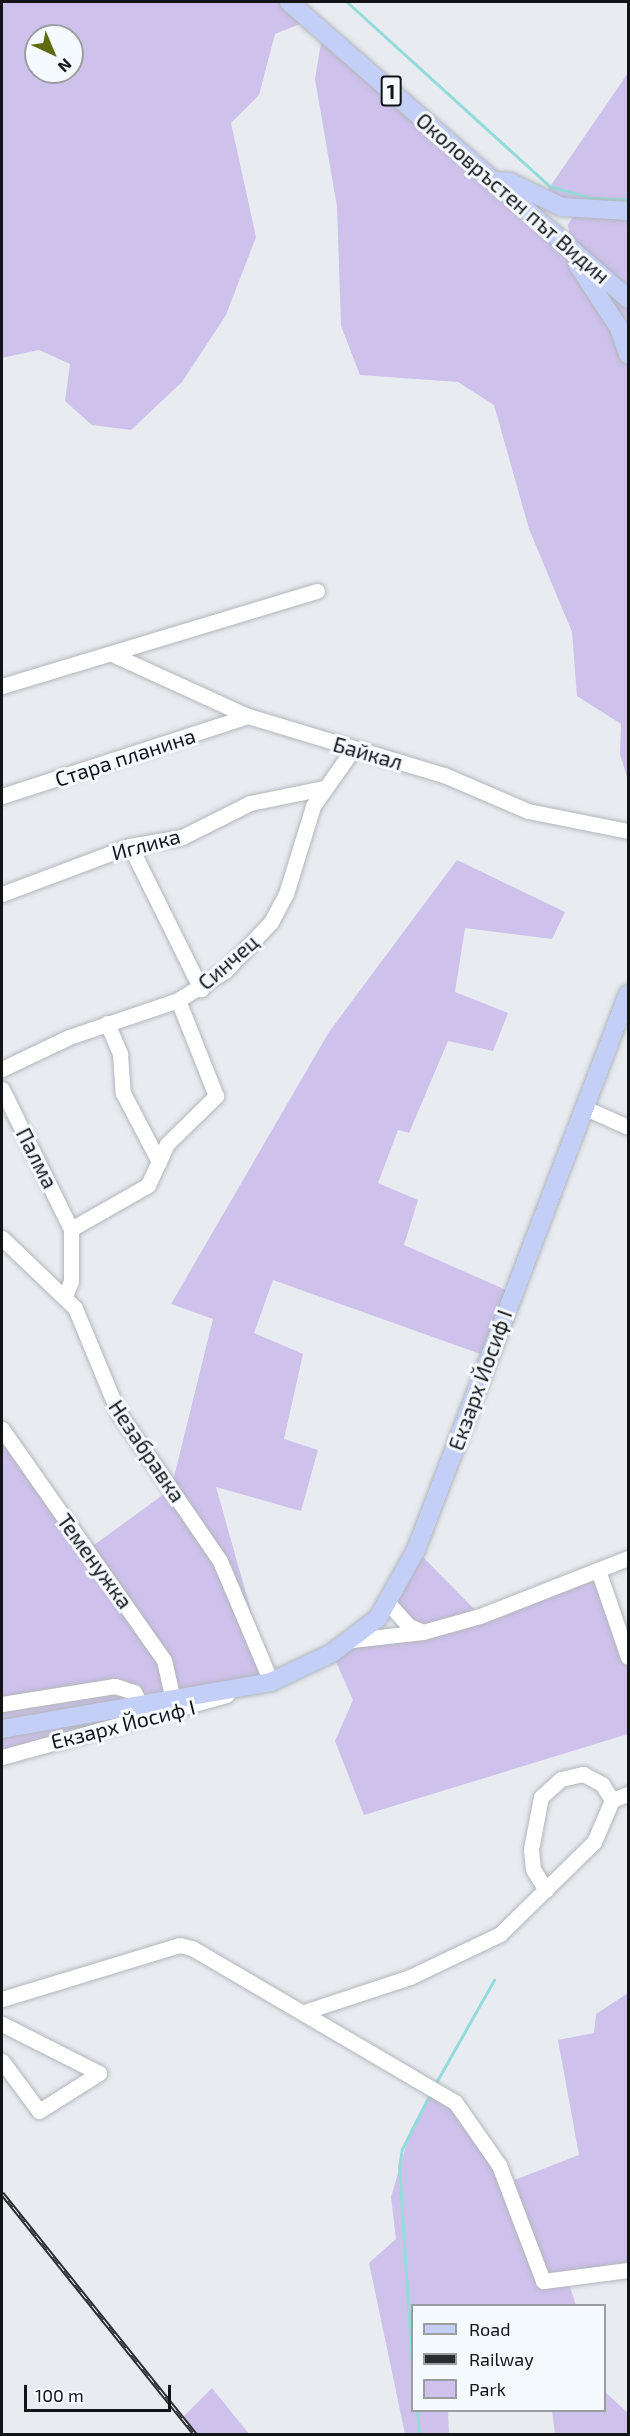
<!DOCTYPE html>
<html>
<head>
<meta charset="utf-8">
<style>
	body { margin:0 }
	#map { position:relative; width:630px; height:2436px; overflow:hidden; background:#e8ecf1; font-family:"Exo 2",sans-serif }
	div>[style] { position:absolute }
	.green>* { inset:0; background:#cec1ec }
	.stream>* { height:3px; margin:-1.5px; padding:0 1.5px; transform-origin:1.5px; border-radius:1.5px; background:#93dcdb }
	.roads { filter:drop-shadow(0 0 2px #b2b6bb) drop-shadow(0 0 2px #b2b6bb) }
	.minor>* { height:15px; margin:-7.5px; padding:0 7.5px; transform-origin:7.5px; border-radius:7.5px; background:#fff }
	.major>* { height:18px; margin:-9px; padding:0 9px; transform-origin:9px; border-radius:9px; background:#c4cff8 }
	.rail>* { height:5px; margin-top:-2.5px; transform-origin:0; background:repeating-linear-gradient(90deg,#f5fafe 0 9px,#2b2d30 0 18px); box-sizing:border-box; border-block:2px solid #2b2d30 }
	span { translate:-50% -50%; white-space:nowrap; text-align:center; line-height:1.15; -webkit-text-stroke:6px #f5fafe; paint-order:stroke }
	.shield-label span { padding:2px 4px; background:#f5fafe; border:2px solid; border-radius:4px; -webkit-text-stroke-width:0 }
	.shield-label { font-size:20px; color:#121416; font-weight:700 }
	.street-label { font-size:21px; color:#121416 }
	.frame { position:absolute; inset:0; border:3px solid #121416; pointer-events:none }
	.legend { position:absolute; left:411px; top:2304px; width:195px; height:108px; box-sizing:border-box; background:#f5fafe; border:2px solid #9a9ea1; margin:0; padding:8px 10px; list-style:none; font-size:18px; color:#121416 }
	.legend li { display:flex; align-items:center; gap:12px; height:30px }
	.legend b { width:30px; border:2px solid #9a9ea1 }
	.north { position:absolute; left:24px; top:24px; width:60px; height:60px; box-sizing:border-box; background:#f5fafe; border:2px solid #9a9ea1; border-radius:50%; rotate:136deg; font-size:16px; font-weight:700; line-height:24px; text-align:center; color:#121416 }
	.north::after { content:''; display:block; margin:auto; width:21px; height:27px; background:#606b11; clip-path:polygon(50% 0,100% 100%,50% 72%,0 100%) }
	.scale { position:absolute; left:24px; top:2385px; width:147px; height:27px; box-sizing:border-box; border:3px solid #121416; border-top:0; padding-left:8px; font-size:18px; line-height:21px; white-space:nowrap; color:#121416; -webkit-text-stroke:4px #f5fafe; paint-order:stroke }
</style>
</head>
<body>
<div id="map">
	<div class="green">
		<i style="clip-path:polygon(evenodd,2px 2px,289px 2px,310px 20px,275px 34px,259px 95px,231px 123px,256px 237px,226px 315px,182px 382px,131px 430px,92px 425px,65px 401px,70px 364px,39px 350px,2px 358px,2px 2px,36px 36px,72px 36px,72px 72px,36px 72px,36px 36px)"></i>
		<i style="clip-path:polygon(323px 31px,570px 238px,568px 225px,577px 210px,547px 191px,628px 73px,628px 781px,620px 754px,621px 724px,577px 696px,572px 632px,529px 529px,494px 405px,458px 382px,360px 375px,341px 326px,337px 207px,315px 79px)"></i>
		<i style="clip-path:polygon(457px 860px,565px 912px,552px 939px,465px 928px,455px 992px,508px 1013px,493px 1051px,448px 1041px,409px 1133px,398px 1130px,378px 1183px,418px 1200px,404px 1245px,513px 1293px,489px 1357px,273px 1280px,254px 1333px,303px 1354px,284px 1439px,318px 1450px,301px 1511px,216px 1487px,271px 1682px,2px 1757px,2px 1437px,83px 1553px,171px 1489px,213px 1319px,171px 1304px,329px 1032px)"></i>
		<i style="clip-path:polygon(416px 1550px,480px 1615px,598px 1570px,628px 1657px,628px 1734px,364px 1815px,335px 1741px,353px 1700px,332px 1653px,352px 1640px,421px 1632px,389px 1604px)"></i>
		<i style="clip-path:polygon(628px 1993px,628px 2270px,568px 2281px,576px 2305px,412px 2306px,412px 2410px,448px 2411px,449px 2434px,405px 2434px,369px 2263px,396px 2239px,391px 2197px,411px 2129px,433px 2088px,443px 2094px,507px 2183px,579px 2155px,558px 2040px,594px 2033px,596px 2014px)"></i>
		<i style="clip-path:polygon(212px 2388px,249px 2434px,195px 2434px,182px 2418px)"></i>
		<i style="clip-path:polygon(605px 2392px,628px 2413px,628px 2434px,555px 2434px,552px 2411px,604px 2410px)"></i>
	</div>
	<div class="stream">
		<i style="left:347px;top:2px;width:273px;rotate:42.3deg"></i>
		<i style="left:549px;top:186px;width:44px;rotate:15.9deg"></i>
		<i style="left:591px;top:198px;width:37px;rotate:2deg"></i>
		<i style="left:434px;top:2086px;width:122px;rotate:-60.5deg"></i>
		<i style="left:412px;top:2364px;width:197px;rotate:-93.8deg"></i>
		<i style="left:399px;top:2167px;width:18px;rotate:-81deg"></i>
		<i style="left:402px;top:2149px;width:62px;rotate:-63deg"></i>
		<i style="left:417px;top:2410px;width:24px;rotate:85deg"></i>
	</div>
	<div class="roads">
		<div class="minor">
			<i style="left:114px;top:655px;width:147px;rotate:24.5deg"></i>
			<i style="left:248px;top:716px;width:205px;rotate:16.8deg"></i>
			<i style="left:444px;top:775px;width:91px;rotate:23.2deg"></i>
			<i style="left:528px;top:811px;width:102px;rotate:11.3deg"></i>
			<i style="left:2px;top:686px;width:329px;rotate:-16.8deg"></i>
			<i style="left:2px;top:796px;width:259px;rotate:-18deg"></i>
			<i style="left:130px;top:846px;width:160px;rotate:63.6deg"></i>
			<i style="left:2px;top:894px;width:137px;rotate:-20.6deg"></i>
			<i style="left:130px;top:846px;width:53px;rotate:-9.8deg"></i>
			<i style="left:182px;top:837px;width:76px;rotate:-26.6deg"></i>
			<i style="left:250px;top:803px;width:76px;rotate:-11.5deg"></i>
			<i style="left:107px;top:1023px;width:34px;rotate:67deg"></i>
			<i style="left:120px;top:1054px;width:39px;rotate:86deg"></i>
			<i style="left:123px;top:1093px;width:78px;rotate:62.4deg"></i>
			<i style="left:2px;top:1069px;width:74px;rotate:-25.5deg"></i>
			<i style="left:69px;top:1037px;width:115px;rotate:-18.7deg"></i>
			<i style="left:178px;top:1000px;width:55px;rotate:-31.7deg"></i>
			<i style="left:225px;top:971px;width:67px;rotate:-46.8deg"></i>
			<i style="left:271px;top:922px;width:32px;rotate:-62deg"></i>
			<i style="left:286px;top:894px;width:92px;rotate:-72.9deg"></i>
			<i style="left:313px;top:806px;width:70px;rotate:-54.9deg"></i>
			<i style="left:2px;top:1089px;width:156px;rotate:63.8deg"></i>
			<i style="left:585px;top:1108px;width:47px;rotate:23.8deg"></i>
			<i style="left:2px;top:1238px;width:101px;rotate:43.8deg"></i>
			<i style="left:75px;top:1308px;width:113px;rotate:67.5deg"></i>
			<i style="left:118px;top:1412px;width:181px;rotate:55.6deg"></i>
			<i style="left:220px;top:1561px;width:131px;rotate:67.1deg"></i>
			<i style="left:65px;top:1296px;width:16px;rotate:-68deg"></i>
			<i style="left:71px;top:1281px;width:52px;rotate:-90deg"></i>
			<i style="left:71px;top:1229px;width:89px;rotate:-29.7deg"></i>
			<i style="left:148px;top:1185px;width:45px;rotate:-65.1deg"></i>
			<i style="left:167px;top:1144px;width:69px;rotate:-44.4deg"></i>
			<i style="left:216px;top:1096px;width:103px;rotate:-111.6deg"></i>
			<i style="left:2px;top:1429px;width:282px;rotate:55deg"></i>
			<i style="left:164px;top:1660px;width:41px;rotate:77.3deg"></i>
			<i style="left:598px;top:1570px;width:92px;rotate:71deg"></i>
			<i style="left:389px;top:1604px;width:30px;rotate:48deg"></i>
			<i style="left:409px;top:1626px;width:15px;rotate:23deg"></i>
			<i style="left:352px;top:1640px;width:71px;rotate:-6.4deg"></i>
			<i style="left:423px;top:1632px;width:59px;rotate:-15.7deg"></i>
			<i style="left:480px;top:1616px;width:159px;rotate:-21.4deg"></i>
			<i style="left:2px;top:1704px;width:114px;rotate:-9.1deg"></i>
			<i style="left:115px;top:1686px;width:20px;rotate:18deg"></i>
			<i style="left:134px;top:1692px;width:15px;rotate:62deg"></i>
			<i style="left:2px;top:1757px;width:233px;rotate:-15.4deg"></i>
			<i style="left:546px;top:1890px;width:25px;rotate:-122deg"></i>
			<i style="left:533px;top:1869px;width:20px;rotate:-96deg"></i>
			<i style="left:531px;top:1849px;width:53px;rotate:-79.1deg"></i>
			<i style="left:541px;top:1797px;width:27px;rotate:-42deg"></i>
			<i style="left:561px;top:1779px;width:23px;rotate:-13deg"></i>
			<i style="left:583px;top:1774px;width:21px;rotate:28deg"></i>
			<i style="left:602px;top:1784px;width:19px;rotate:58deg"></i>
			<i style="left:2px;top:1999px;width:186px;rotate:-16.9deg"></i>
			<i style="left:180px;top:1945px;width:12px;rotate:14deg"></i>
			<i style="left:192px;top:1948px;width:305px;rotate:30.4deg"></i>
			<i style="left:455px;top:2102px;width:77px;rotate:55.1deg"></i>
			<i style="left:499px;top:2165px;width:124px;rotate:69.2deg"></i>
			<i style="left:543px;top:2281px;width:86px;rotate:-7.4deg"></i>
			<i style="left:304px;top:2012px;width:112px;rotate:-18.3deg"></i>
			<i style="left:410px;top:1977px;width:100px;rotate:-25.5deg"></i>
			<i style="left:500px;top:1934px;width:132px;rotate:-44.4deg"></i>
			<i style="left:594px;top:1842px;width:46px;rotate:-66.8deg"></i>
			<i style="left:612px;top:1800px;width:17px;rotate:-21deg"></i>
			<i style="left:2px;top:2024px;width:109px;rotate:26.8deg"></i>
			<i style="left:2px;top:2061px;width:62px;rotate:53.5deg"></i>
			<i style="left:39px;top:2111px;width:71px;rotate:-32.3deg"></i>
		</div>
		<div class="major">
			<i style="left:289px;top:2px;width:451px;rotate:41.2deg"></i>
			<i style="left:493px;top:181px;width:17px;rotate:3deg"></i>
			<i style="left:510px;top:182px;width:58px;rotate:25.7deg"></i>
			<i style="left:562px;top:207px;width:66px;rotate:3.5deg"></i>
			<i style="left:578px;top:265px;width:75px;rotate:56.9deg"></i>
			<i style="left:619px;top:328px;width:28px;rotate:71deg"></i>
			<i style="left:2px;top:1729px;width:273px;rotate:-9.9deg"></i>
			<i style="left:271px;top:1682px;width:68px;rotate:-25.4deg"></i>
			<i style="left:332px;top:1653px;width:58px;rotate:-37.3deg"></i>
			<i style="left:378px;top:1618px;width:78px;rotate:-60.8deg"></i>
			<i style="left:416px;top:1550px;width:595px;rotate:-69.13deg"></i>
		</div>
	</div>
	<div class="rail">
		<i style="left:2px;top:2193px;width:309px;rotate:51.3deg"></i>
	</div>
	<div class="shield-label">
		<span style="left:391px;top:91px">1</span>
	</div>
	<div class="street-label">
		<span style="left:513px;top:198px;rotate:41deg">Околовръстен път Видин</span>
		<span style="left:368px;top:753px;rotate:16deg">Байкал</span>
		<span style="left:125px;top:757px;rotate:-18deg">Стара планина</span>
		<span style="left:146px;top:844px;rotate:-15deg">Иглика</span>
		<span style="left:228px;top:962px;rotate:-41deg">Синчец</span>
		<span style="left:37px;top:1158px;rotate:63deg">Палма</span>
		<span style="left:480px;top:1380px;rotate:-70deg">Екзарх Йосиф I</span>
		<span style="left:147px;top:1451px;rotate:56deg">Незабравка</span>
		<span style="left:95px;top:1561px;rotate:54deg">Теменужка</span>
		<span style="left:123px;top:1724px;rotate:-14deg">Екзарх Йосиф I</span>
	</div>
	<div class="frame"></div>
	<ul class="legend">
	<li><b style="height:8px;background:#c4cff8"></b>Road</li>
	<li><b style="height:8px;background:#2b2d30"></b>Railway</li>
	<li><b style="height:16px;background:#cec1ec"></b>Park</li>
	</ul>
	<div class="north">N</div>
	<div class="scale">100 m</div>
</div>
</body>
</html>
